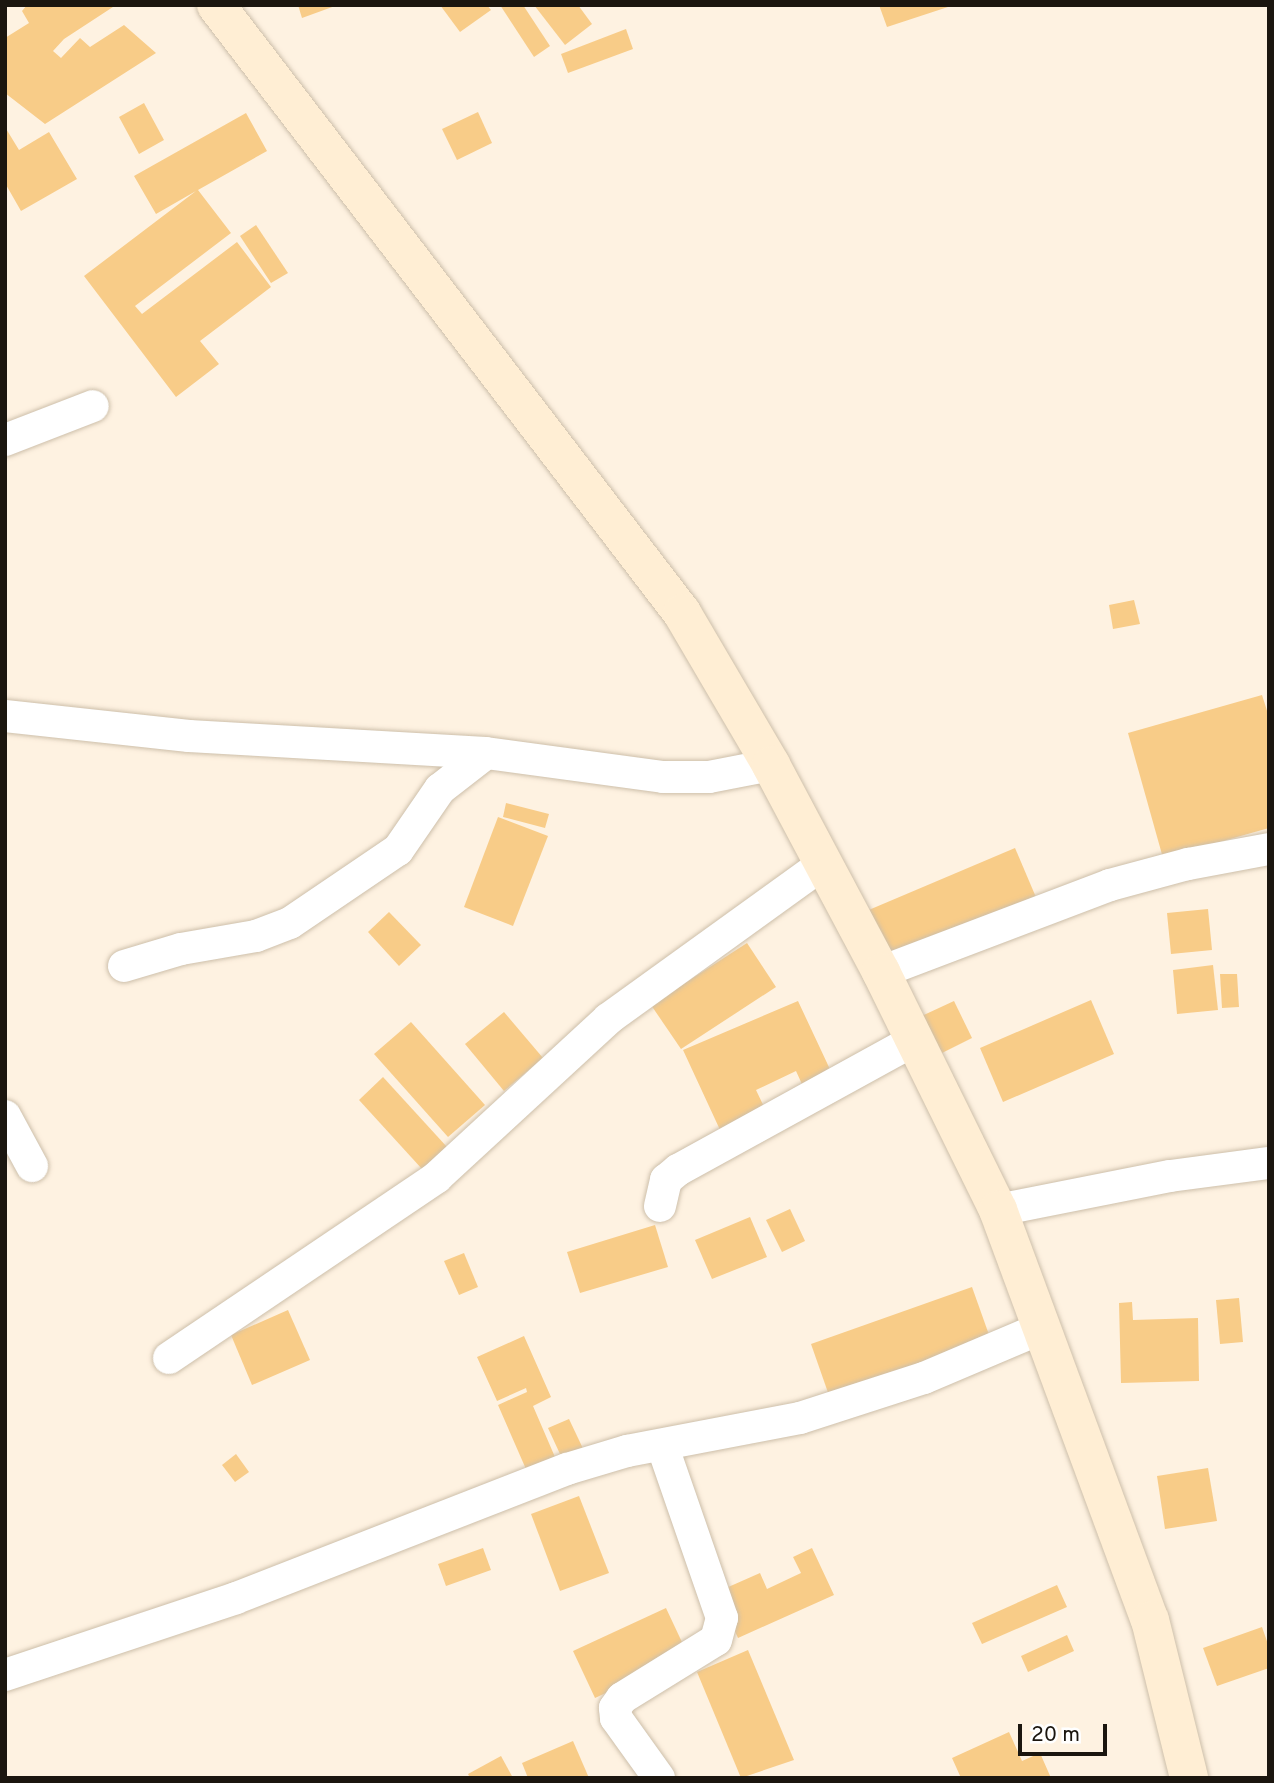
<!DOCTYPE html>
<html>
<head>
<meta charset="utf-8">
<style>
	body { margin:0 }
	#map { position:relative; width:1274px; height:1783px; overflow:hidden; background:#fef2e1; font-family:Overpass,sans-serif }
	div>[style] { position:absolute }
	.building>* { inset:0; background:#f8cc88 }
	.roads { filter:drop-shadow(0 0 2px #cdbfaa) drop-shadow(0 0 2px #cdbfaa) }
	.street>* { height:32px; margin:-16px; padding:0 16px; transform-origin:16px; border-radius:16px; background:#fff }
	.secondary>* { height:38px; margin:-19px; padding:0 19px; transform-origin:19px; border-radius:19px; background:#ffeed4 }
	span { translate:-50% -50%; white-space:nowrap; text-align:center; line-height:1.15; -webkit-text-stroke:5px #fff; paint-order:stroke }
	.frame { position:absolute; inset:0; border:7px solid #1b160f; pointer-events:none }
	.scale { position:absolute; left:1018px; top:1724px; width:89px; height:32px; box-sizing:border-box; border:4px solid #1b160f; border-top:0; padding-left:9px; font-size:21px; line-height:24px; white-space:nowrap; color:#1b160f; -webkit-text-stroke:5px #fff; paint-order:stroke }
</style>
</head>
<body>
<div id="map">
	<div class="building">
		<i style="clip-path:polygon(27px 5px,116px 5px,64px 39px,53px 51px,61px 58px,80px 38px,90px 47px,124px 25px,156px 53px,45px 124px,5px 93px,5px 38px,29px 23px,22px 11px)"></i>
		<i style="clip-path:polygon(298px 5px,335px 5px,335px 6px,302px 18px)"></i>
		<i style="clip-path:polygon(440px 5px,487px 5px,491px 10px,460px 32px)"></i>
		<i style="clip-path:polygon(500px 5px,523px 5px,550px 46px,534px 57px)"></i>
		<i style="clip-path:polygon(534px 5px,578px 5px,592px 24px,565px 45px)"></i>
		<i style="clip-path:polygon(879px 5px,951px 5px,951px 6px,887px 27px)"></i>
		<i style="clip-path:polygon(626px 29px,633px 49px,568px 73px,561px 54px)"></i>
		<i style="clip-path:polygon(144px 103px,164px 140px,139px 154px,119px 117px)"></i>
		<i style="clip-path:polygon(478px 112px,492px 143px,457px 160px,442px 129px)"></i>
		<i style="clip-path:polygon(246px 113px,267px 151px,198px 190px,231px 233px,135px 306px,142px 314px,237px 242px,271px 287px,200px 341px,219px 364px,176px 397px,84px 276px,196px 191px,156px 214px,134px 176px)"></i>
		<i style="clip-path:polygon(5px 127px,19px 150px,49px 132px,77px 179px,21px 211px,5px 183px)"></i>
		<i style="clip-path:polygon(256px 225px,288px 273px,271px 283px,240px 236px)"></i>
		<i style="clip-path:polygon(1134px 600px,1140px 624px,1113px 629px,1109px 605px)"></i>
		<i style="clip-path:polygon(1262px 695px,1269px 717px,1269px 828px,1163px 858px,1128px 733px)"></i>
		<i style="clip-path:polygon(506px 803px,549px 814px,545px 828px,503px 817px)"></i>
		<i style="clip-path:polygon(498px 817px,548px 836px,513px 926px,464px 907px)"></i>
		<i style="clip-path:polygon(1015px 848px,1038px 902px,887px 966px,864px 912px)"></i>
		<i style="clip-path:polygon(1208px 909px,1212px 950px,1171px 954px,1167px 913px)"></i>
		<i style="clip-path:polygon(389px 912px,421px 945px,399px 966px,368px 932px)"></i>
		<i style="clip-path:polygon(747px 943px,776px 987px,681px 1049px,651px 1005px)"></i>
		<i style="clip-path:polygon(1213px 965px,1218px 1010px,1177px 1014px,1173px 970px)"></i>
		<i style="clip-path:polygon(1220px 974px,1237px 974px,1239px 1007px,1222px 1008px)"></i>
		<i style="clip-path:polygon(1091px 1000px,1114px 1054px,1003px 1102px,980px 1048px)"></i>
		<i style="clip-path:polygon(798px 1001px,835px 1080px,806px 1093px,796px 1071px,756px 1090px,766px 1111px,721px 1132px,683px 1050px)"></i>
		<i style="clip-path:polygon(954px 1001px,972px 1038px,932px 1058px,913px 1020px)"></i>
		<i style="clip-path:polygon(504px 1012px,543px 1058px,504px 1091px,465px 1044px)"></i>
		<i style="clip-path:polygon(411px 1022px,485px 1105px,448px 1137px,374px 1054px)"></i>
		<i style="clip-path:polygon(383px 1077px,447px 1147px,422px 1169px,359px 1100px)"></i>
		<i style="clip-path:polygon(790px 1209px,805px 1241px,782px 1252px,766px 1220px)"></i>
		<i style="clip-path:polygon(750px 1217px,767px 1257px,712px 1279px,695px 1240px)"></i>
		<i style="clip-path:polygon(655px 1225px,668px 1267px,580px 1293px,567px 1252px)"></i>
		<i style="clip-path:polygon(464px 1253px,478px 1287px,459px 1295px,444px 1261px)"></i>
		<i style="clip-path:polygon(972px 1287px,993px 1346px,832px 1404px,811px 1344px)"></i>
		<i style="clip-path:polygon(1239px 1298px,1243px 1342px,1220px 1344px,1216px 1300px)"></i>
		<i style="clip-path:polygon(1132px 1302px,1133px 1320px,1198px 1318px,1199px 1381px,1121px 1383px,1119px 1303px)"></i>
		<i style="clip-path:polygon(288px 1310px,310px 1360px,252px 1385px,231px 1335px)"></i>
		<i style="clip-path:polygon(524px 1336px,551px 1397px,533px 1406px,558px 1464px,529px 1476px,498px 1405px,527px 1392px,526px 1388px,497px 1401px,477px 1357px)"></i>
		<i style="clip-path:polygon(569px 1419px,587px 1457px,566px 1467px,548px 1428px)"></i>
		<i style="clip-path:polygon(236px 1454px,249px 1472px,235px 1482px,222px 1465px)"></i>
		<i style="clip-path:polygon(1208px 1468px,1217px 1521px,1165px 1529px,1157px 1476px)"></i>
		<i style="clip-path:polygon(579px 1496px,609px 1573px,560px 1591px,531px 1514px)"></i>
		<i style="clip-path:polygon(483px 1548px,491px 1570px,446px 1586px,438px 1564px)"></i>
		<i style="clip-path:polygon(812px 1548px,834px 1595px,738px 1638px,717px 1592px,760px 1573px,767px 1589px,801px 1573px,793px 1557px)"></i>
		<i style="clip-path:polygon(1057px 1585px,1067px 1607px,982px 1644px,972px 1623px)"></i>
		<i style="clip-path:polygon(666px 1608px,688px 1655px,595px 1698px,573px 1651px)"></i>
		<i style="clip-path:polygon(1262px 1627px,1269px 1647px,1269px 1668px,1217px 1686px,1203px 1648px)"></i>
		<i style="clip-path:polygon(1067px 1635px,1074px 1651px,1028px 1672px,1021px 1656px)"></i>
		<i style="clip-path:polygon(748px 1650px,794px 1760px,741px 1778px,697px 1672px)"></i>
		<i style="clip-path:polygon(1009px 1732px,1022px 1761px,1040px 1753px,1051px 1778px,961px 1778px,952px 1758px)"></i>
		<i style="clip-path:polygon(573px 1741px,589px 1778px,528px 1778px,522px 1763px)"></i>
		<i style="clip-path:polygon(501px 1756px,513px 1778px,470px 1778px,468px 1774px)"></i>
	</div>
	<div class="roads">
		<div class="street">
			<i style="left:5px;top:440px;width:94px;rotate:-21.1deg"></i>
			<i style="left:5px;top:716px;width:185px;rotate:6.2deg"></i>
			<i style="left:189px;top:736px;width:297px;rotate:3.3deg"></i>
			<i style="left:486px;top:753px;width:179px;rotate:7.7deg"></i>
			<i style="left:663px;top:777px;width:46px"></i>
			<i style="left:709px;top:777px;width:63px;rotate:-11deg"></i>
			<i style="left:124px;top:966px;width:59px;rotate:-16.6deg"></i>
			<i style="left:181px;top:949px;width:76px;rotate:-9.8deg"></i>
			<i style="left:256px;top:936px;width:36px;rotate:-21deg"></i>
			<i style="left:290px;top:923px;width:130px;rotate:-34.1deg"></i>
			<i style="left:398px;top:850px;width:74px;rotate:-55.5deg"></i>
			<i style="left:440px;top:789px;width:58px;rotate:-38deg"></i>
			<i style="left:881px;top:972px;width:245px;rotate:-20.8deg"></i>
			<i style="left:1110px;top:885px;width:81px;rotate:-15.1deg"></i>
			<i style="left:1188px;top:864px;width:82px;rotate:-10.5deg"></i>
			<i style="left:5px;top:1116px;width:57px;rotate:61.6deg"></i>
			<i style="left:660px;top:1206px;width:27px;rotate:-77deg"></i>
			<i style="left:666px;top:1180px;width:16px;rotate:-40deg"></i>
			<i style="left:678px;top:1170px;width:268px;rotate:-28.8deg"></i>
			<i style="left:998px;top:1210px;width:175px;rotate:-11.2deg"></i>
			<i style="left:1170px;top:1176px;width:100px;rotate:-7.5deg"></i>
			<i style="left:169px;top:1358px;width:323px;rotate:-34deg"></i>
			<i style="left:437px;top:1177px;width:233px;rotate:-42.7deg"></i>
			<i style="left:608px;top:1019px;width:265px;rotate:-35.8deg"></i>
			<i style="left:5px;top:1675px;width:243px;rotate:-18.4deg"></i>
			<i style="left:236px;top:1598px;width:355px;rotate:-21.3deg"></i>
			<i style="left:567px;top:1469px;width:63px;rotate:-16.7deg"></i>
			<i style="left:627px;top:1451px;width:176px;rotate:-10.8deg"></i>
			<i style="left:800px;top:1418px;width:130px;rotate:-17.9deg"></i>
			<i style="left:924px;top:1378px;width:128px;rotate:-23deg"></i>
			<i style="left:659px;top:1778px;width:74px;rotate:-125.6deg"></i>
			<i style="left:616px;top:1718px;width:10px;rotate:-96deg"></i>
			<i style="left:615px;top:1708px;width:12px;rotate:-55deg"></i>
			<i style="left:622px;top:1698px;width:110px;rotate:-31.7deg"></i>
			<i style="left:716px;top:1640px;width:23px;rotate:-75deg"></i>
			<i style="left:722px;top:1618px;width:183px;rotate:-109.1deg"></i>
		</div>
		<div class="secondary">
			<i style="left:216px;top:5px;width:766px;rotate:52.53deg"></i>
			<i style="left:682px;top:613px;width:176px;rotate:59.6deg"></i>
			<i style="left:771px;top:765px;width:234px;rotate:62deg"></i>
			<i style="left:881px;top:972px;width:265px;rotate:63.8deg"></i>
			<i style="left:998px;top:1210px;width:437px;rotate:69.7deg"></i>
			<i style="left:1150px;top:1620px;width:163px;rotate:76.1deg"></i>
		</div>
	</div>
	<div class="frame"></div>
	<div class="scale">20 m</div>
</div>
</body>
</html>
